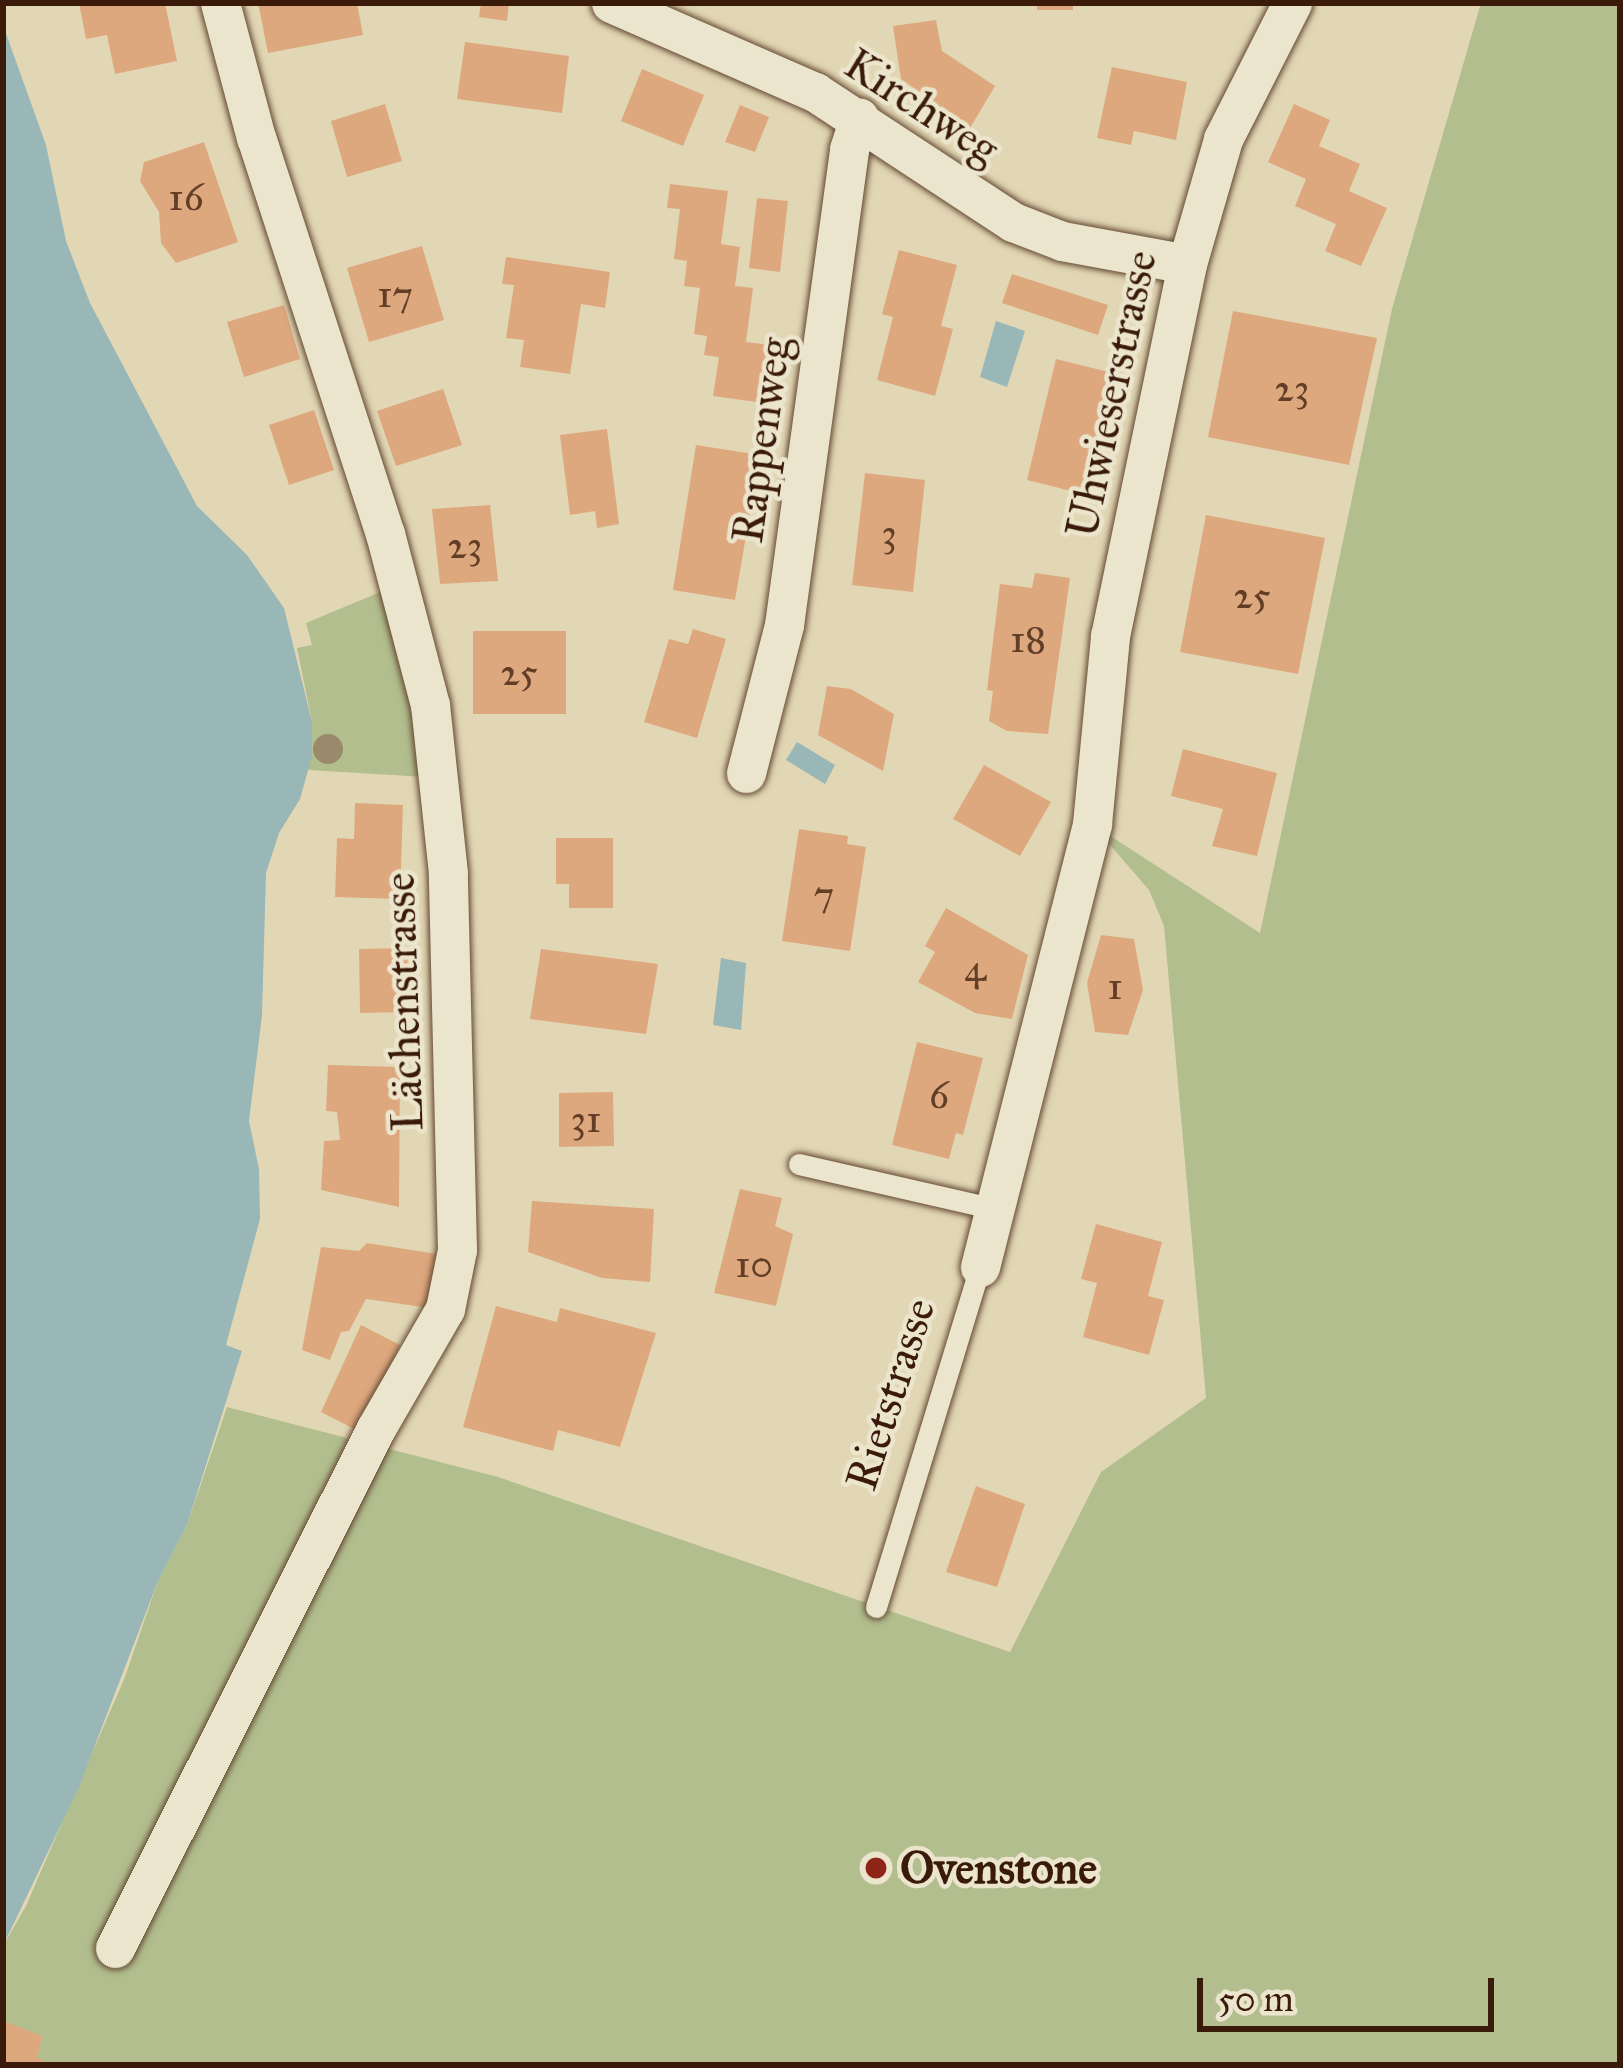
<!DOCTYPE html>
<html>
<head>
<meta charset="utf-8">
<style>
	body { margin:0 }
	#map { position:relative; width:1623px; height:2068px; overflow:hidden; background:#e2d7b4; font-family:"IM FELL Great Primer",serif }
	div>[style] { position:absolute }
	.green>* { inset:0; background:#b2be8e }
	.water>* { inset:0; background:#98b7b6 }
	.building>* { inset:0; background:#dea87f }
	.roads { filter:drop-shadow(0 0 3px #644933) drop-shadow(0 0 3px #644933) }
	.lane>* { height:21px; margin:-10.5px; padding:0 10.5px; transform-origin:10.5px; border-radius:10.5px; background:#ece5ce }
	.street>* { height:39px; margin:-19.5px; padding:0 19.5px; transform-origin:19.5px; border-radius:19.5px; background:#ece5ce }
	.trees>* { width:30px; height:30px; margin:-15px; border-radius:50%; background:#998a6b }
	.dots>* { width:33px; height:33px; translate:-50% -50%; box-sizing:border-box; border:6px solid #ece5ce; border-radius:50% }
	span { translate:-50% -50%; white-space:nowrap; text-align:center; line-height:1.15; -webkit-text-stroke:9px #ece5ce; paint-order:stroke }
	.number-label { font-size:39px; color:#633e26 }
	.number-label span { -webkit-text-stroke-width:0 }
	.street-label { font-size:45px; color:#3a1a08 }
	.poi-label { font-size:45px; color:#3a1a08; font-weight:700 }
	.left { translate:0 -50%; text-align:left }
	.frame { position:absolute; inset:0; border:6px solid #3a1a08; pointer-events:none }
	.scale { position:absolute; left:1197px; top:1978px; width:297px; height:54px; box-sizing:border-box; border:6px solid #3a1a08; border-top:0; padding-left:15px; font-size:36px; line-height:42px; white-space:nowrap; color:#3a1a08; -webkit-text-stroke:9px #ece5ce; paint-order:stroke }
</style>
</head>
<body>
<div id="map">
	<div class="green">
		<i style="clip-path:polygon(1481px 3px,1620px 3px,1620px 2065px,3px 2065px,3px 1946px,26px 1906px,125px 1677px,158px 1581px,187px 1525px,227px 1407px,498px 1477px,1010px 1652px,1101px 1472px,1206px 1398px,1164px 926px,1149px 890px,1092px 824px,1260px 933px,1392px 309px)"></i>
		<i style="clip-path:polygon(385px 590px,426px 777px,308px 770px,312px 722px,297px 648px,312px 645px,306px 623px)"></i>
	</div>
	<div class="water">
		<i style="clip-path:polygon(3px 25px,46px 145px,66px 241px,90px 303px,197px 506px,247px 555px,284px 608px,312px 722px,312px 756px,300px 799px,279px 833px,266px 873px,262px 1015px,249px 1121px,259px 1169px,260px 1219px,226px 1345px,242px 1351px,187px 1525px,158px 1581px,79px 1787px,3px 1946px)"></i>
		<i style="clip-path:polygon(996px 321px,1025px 331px,1007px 387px,980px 377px)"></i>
		<i style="clip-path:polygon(797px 742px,835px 765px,825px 784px,786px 760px)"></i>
		<i style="clip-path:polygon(721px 958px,746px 963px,741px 1030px,713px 1025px)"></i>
	</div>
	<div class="building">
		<i style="clip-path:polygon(79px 3px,165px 3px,177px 61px,115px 74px,107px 35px,86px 39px)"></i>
		<i style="clip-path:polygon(258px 3px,357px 3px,363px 35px,268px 53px)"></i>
		<i style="clip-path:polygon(481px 3px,509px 3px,507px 21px,479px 17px)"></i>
		<i style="clip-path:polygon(1037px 3px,1073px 3px,1073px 10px,1037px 10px)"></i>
		<i style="clip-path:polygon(936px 20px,942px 51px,995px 86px,970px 128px,901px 79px,893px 26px)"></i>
		<i style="clip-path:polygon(465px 42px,569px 56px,562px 113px,457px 99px)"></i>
		<i style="clip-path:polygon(1112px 67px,1187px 82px,1176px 140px,1134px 131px,1131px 145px,1097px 138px)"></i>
		<i style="clip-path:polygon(642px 69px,704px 95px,683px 146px,621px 121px)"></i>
		<i style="clip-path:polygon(385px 104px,402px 161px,347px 177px,331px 121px)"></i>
		<i style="clip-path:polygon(1294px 104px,1330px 120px,1319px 146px,1360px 164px,1349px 191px,1387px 208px,1361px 266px,1325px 251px,1336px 224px,1295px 206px,1306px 179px,1268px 162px)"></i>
		<i style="clip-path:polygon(740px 105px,769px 117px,755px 152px,725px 142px)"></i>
		<i style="clip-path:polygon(204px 142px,238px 242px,176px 263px,161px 243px,159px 212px,140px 181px,144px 162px)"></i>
		<i style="clip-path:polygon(670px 184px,728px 191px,721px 244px,740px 247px,735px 286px,753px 288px,746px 342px,779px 346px,772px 404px,713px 396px,719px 357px,704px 355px,707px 336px,694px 334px,700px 288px,684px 286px,687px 261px,674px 259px,680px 209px,667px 208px)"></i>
		<i style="clip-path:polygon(757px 198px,788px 201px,780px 272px,749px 268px)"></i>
		<i style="clip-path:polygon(422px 246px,444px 320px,369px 342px,347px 268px)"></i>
		<i style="clip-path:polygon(899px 250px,957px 265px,941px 326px,953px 329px,935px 396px,877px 380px,893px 317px,882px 314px)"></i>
		<i style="clip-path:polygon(506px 257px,610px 272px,605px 308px,581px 304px,570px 374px,520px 367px,524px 340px,506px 338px,514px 285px,502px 284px)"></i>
		<i style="clip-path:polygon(1012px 274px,1108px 305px,1098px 335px,1002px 303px)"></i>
		<i style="clip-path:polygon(284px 305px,300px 359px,244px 377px,227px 322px)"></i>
		<i style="clip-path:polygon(1233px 311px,1377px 338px,1349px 465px,1208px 437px)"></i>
		<i style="clip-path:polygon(1056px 359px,1121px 375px,1091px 496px,1027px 480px)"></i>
		<i style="clip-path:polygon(443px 389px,462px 445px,396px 466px,377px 411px)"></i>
		<i style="clip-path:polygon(314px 410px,334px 470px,289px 485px,269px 425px)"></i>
		<i style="clip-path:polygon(607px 429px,619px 524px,597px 528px,595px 511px,570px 515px,560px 435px)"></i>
		<i style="clip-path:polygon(696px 445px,760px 455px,735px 600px,673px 590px)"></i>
		<i style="clip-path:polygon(865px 473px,925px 480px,913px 592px,852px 585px)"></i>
		<i style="clip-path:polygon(490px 505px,498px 581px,440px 584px,432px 509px)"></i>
		<i style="clip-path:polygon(1206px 515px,1325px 538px,1298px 674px,1180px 652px)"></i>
		<i style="clip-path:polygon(1035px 573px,1070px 578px,1048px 734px,1007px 731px,989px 721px,993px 691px,987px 690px,1000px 584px,1032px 588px)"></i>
		<i style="clip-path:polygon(693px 629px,726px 639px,697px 738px,644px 722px,669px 639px,688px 644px)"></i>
		<i style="clip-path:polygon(473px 631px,566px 631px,566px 714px,473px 714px)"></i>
		<i style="clip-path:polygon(827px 686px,851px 689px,894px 714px,883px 771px,818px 735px)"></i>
		<i style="clip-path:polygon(1183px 749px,1277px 773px,1257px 856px,1212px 846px,1223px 809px,1171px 796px)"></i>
		<i style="clip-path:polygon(984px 765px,1051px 802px,1020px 856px,953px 819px)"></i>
		<i style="clip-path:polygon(355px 803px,403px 805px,400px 899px,335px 897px,337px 838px,354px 839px)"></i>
		<i style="clip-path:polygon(799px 829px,848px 836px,847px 844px,866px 847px,850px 951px,782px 941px)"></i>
		<i style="clip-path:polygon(556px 838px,613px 838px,613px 908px,569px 908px,569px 884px,556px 884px)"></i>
		<i style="clip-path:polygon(946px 908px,1028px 955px,1012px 1019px,975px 1013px,918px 982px,935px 952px,925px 946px)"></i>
		<i style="clip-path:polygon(1101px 935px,1134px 939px,1143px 990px,1128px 1035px,1095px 1032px,1087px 983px)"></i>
		<i style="clip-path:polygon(410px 948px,411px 1012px,360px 1013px,359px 949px)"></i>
		<i style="clip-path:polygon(541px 949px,658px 964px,646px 1034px,530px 1019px)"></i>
		<i style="clip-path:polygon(917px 1042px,983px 1058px,963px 1135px,956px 1133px,949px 1159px,892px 1145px)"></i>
		<i style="clip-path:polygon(328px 1065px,400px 1067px,399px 1207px,321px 1190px,324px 1141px,340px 1140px,337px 1112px,326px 1111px)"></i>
		<i style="clip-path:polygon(613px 1092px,614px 1146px,559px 1147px,559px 1093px)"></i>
		<i style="clip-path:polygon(740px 1189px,782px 1198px,775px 1226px,793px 1234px,776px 1306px,714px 1293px)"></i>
		<i style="clip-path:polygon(532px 1201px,654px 1209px,650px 1282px,602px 1278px,528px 1252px)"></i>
		<i style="clip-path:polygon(1096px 1224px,1162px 1242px,1148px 1296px,1164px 1300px,1149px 1355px,1083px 1337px,1097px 1283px,1081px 1279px)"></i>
		<i style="clip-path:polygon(367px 1243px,437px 1254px,430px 1308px,366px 1299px,349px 1331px,341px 1332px,330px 1360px,302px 1350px,321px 1247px,359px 1251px)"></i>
		<i style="clip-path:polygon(496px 1306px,557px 1322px,560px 1308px,656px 1333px,620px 1447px,558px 1430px,553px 1451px,463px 1427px)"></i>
		<i style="clip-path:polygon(361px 1325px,400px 1345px,360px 1432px,321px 1412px)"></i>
		<i style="clip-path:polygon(976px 1486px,1025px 1504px,997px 1587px,946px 1572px)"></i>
		<i style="clip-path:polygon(3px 2021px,42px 2036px,37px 2058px,54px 2065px,3px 2065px)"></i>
	</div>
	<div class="roads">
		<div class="lane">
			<i style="left:799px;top:1164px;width:201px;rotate:12.9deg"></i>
			<i style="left:876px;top:1607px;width:356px;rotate:-73deg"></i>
		</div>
		<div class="street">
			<i style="left:611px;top:3px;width:223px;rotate:23.6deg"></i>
			<i style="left:815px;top:92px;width:237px;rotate:33.3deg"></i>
			<i style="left:1013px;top:222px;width:53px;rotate:21.2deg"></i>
			<i style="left:1062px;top:241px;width:127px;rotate:10.4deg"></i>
			<i style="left:746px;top:773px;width:153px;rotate:-75.6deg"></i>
			<i style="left:784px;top:625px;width:480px;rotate:-82.2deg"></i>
			<i style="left:849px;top:149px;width:33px;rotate:-72deg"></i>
			<i style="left:980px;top:1267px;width:457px;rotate:-75.8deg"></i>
			<i style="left:1092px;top:824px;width:189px;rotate:-84.5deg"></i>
			<i style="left:1110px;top:636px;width:380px;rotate:-78.3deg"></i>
			<i style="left:1187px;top:264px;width:130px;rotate:-73.9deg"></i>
			<i style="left:1223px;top:139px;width:153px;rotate:-63.1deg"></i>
			<i style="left:115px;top:1948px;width:580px;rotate:-63.35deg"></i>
			<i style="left:375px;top:1430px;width:140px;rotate:-60deg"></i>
			<i style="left:445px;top:1309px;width:60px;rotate:-78.5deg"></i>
			<i style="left:457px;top:1250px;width:377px;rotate:-91.4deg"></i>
			<i style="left:448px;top:873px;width:169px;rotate:-96.1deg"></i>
			<i style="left:430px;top:705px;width:177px;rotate:-104.7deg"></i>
			<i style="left:385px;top:534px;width:416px;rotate:-108deg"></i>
			<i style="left:256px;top:138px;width:140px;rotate:-104.9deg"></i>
		</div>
	</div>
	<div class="trees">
		<i style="left:328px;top:749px"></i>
	</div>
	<div class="dots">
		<i style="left:876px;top:1868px;background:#8f2418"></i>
	</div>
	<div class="number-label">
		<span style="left:186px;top:197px">16</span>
		<span style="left:395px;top:294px">17</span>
		<span style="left:1292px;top:388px">23</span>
		<span style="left:889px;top:533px">3</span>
		<span style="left:465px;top:545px">23</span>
		<span style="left:1252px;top:595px">25</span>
		<span style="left:1028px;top:639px">18</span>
		<span style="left:519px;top:672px">25</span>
		<span style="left:824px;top:894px">7</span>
		<span style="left:975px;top:968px">4</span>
		<span style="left:1115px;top:986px">1</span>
		<span style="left:939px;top:1095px">6</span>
		<span style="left:586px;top:1119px">31</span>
		<span style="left:754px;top:1264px">10</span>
	</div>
	<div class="street-label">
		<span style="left:922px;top:106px;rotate:33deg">Kirchweg</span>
		<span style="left:1111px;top:394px;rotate:-78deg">Uhwieserstrasse</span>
		<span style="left:761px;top:440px;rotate:-82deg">Rappenweg</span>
		<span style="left:403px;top:1002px;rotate:-92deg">Lächenstrasse</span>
		<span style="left:890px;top:1394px;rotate:-72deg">Rietstrasse</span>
	</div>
	<div class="poi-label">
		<span class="left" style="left:900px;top:1868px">Ovenstone</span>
	</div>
	<div class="frame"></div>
	<div class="scale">50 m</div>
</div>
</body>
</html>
